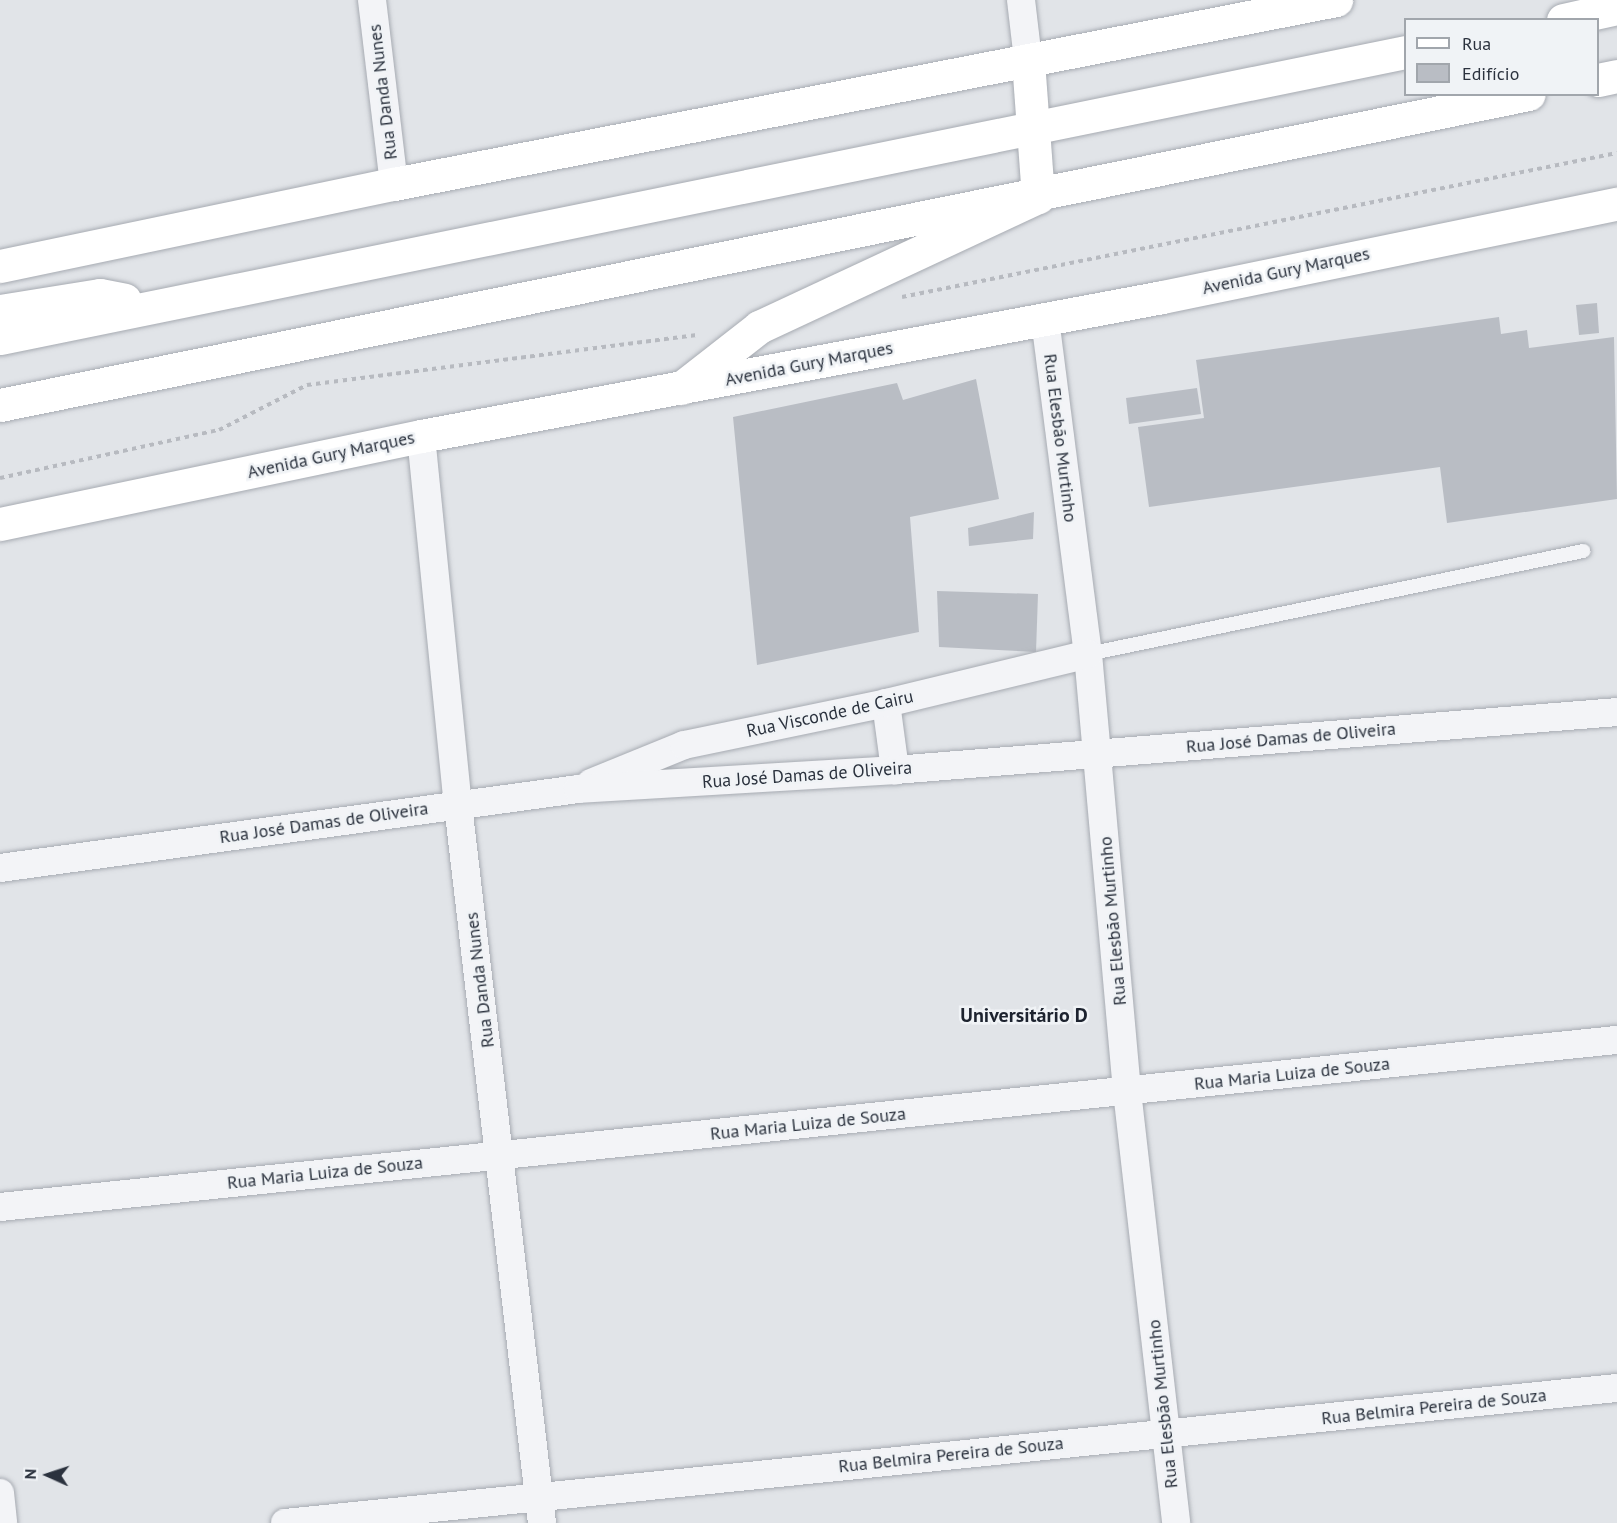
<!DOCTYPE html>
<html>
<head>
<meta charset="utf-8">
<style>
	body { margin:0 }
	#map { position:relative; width:1617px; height:1523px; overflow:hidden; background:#e1e4e8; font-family:"PT Sans",sans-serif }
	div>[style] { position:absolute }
	.building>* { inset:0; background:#b9bdc4 }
	.path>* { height:4px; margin-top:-2px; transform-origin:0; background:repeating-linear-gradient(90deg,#b7bac0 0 4.5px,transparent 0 9px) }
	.roads { filter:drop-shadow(0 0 2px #a7abb2) drop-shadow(0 0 2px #a7abb2) }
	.service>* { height:14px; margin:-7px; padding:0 7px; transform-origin:7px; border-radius:7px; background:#f3f4f7 }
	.minor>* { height:28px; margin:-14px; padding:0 14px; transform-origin:14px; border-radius:14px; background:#f3f4f7 }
	.secondary>* { height:33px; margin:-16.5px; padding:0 16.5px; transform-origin:16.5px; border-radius:16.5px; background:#fff }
	.primary>* { height:33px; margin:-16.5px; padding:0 16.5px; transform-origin:16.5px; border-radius:16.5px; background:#fff }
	span { translate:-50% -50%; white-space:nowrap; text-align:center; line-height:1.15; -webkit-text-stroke:5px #f0f3f6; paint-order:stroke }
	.street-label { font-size:18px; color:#2b323e }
	.neighbourhood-label { font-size:20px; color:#1d232f; font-weight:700 }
	.legend { position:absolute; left:1404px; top:18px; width:195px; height:78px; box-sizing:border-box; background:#f0f3f6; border:2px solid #a1a6ac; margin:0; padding:8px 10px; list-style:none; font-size:18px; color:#2b323e }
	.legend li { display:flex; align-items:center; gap:12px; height:30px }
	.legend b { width:30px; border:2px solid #a1a6ac }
	.north { position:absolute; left:18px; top:1445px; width:60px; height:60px; -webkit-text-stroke:4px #f0f3f6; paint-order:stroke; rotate:273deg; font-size:16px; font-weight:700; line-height:24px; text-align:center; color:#2b323e }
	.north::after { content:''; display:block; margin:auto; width:21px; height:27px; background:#2b323e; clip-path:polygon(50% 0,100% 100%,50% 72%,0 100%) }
</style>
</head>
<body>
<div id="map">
	<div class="building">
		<i style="clip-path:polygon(1597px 303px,1599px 333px,1579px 335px,1576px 305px)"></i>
		<i style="clip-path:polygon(1499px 317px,1501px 334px,1527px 330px,1529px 348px,1614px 337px,1617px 499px,1447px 523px,1440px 467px,1149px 507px,1138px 427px,1204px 418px,1196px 360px)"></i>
		<i style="clip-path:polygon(976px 379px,999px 499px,910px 517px,919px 632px,757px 665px,733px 417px,897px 383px,903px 400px)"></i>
		<i style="clip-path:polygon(1197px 388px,1201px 414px,1129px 424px,1126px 398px)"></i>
		<i style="clip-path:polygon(1034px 512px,1033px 539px,969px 546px,968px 528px)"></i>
		<i style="clip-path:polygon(937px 591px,1038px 594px,1036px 652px,939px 647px)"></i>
	</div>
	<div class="path">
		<i style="left:902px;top:297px;width:729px;rotate:-11.39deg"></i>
		<i style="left:0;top:478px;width:224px;rotate:-12.4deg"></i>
		<i style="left:219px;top:430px;width:99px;rotate:-27.1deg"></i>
		<i style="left:307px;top:385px;width:393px;rotate:-7.3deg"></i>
	</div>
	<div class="roads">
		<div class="service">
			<i style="left:1088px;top:654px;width:506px;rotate:-11.75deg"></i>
		</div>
		<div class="minor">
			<i style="left:372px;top:0;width:185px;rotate:83.2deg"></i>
			<i style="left:1021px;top:0;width:60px;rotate:83.3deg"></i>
			<i style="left:1045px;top:319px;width:338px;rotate:82.7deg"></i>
			<i style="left:1088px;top:654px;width:439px;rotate:84.9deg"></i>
			<i style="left:1127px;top:1091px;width:435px;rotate:83.5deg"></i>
			<i style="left:421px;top:436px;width:371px;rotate:84.3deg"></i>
			<i style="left:458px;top:805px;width:723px;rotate:83.33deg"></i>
			<i style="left:886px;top:703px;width:68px;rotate:82.3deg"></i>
			<i style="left:591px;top:783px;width:100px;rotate:-22.2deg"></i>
			<i style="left:684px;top:745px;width:206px;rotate:-11.7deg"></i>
			<i style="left:886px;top:703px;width:208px;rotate:-13.6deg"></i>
			<i style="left:0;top:868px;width:583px;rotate:-7.78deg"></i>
			<i style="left:578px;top:789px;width:318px;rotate:-3.4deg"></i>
			<i style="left:895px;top:770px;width:724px;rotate:-4.59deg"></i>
			<i style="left:0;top:1207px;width:1626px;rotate:-5.9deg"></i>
			<i style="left:0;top:1493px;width:30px;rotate:84deg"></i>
			<i style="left:285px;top:1523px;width:1339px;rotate:-5.79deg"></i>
		</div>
		<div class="secondary">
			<i style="left:0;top:266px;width:402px;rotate:-11.8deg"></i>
			<i style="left:394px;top:184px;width:960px;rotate:-11.05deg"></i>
			<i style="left:0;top:524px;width:430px;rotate:-11.8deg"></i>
			<i style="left:421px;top:436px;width:754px;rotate:-10.62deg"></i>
			<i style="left:1162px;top:297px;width:464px;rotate:-11.6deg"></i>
		</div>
		<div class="primary">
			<i style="left:1563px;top:20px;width:55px;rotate:-12.5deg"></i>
			<i style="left:1598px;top:80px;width:19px;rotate:-12deg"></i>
			<i style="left:0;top:311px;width:101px;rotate:-9.1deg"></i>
			<i style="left:100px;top:295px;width:25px;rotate:11deg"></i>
			<i style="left:0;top:338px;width:1435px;rotate:-11.5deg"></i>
			<i style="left:681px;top:388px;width:99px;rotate:-38deg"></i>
			<i style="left:759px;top:327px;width:308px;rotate:-25deg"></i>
			<i style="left:1038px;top:197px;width:137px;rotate:-94.2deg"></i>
			<i style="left:0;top:405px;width:1560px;rotate:-11.5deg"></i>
		</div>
	</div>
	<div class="street-label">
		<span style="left:383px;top:92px;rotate:-97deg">Rua Danda Nunes</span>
		<span style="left:1286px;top:271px;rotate:-12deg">Avenida Gury Marques</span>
		<span style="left:809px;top:364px;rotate:-11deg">Avenida Gury Marques</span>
		<span style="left:1060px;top:438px;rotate:83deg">Rua Elesbão Murtinho</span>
		<span style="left:331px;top:455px;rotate:-12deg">Avenida Gury Marques</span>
		<span style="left:830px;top:714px;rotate:-12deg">Rua Visconde de Cairu</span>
		<span style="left:1291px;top:738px;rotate:-5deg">Rua José Damas de Oliveira</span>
		<span style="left:807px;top:775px;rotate:-4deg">Rua José Damas de Oliveira</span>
		<span style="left:324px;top:823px;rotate:-8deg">Rua José Damas de Oliveira</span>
		<span style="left:1113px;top:921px;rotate:-95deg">Rua Elesbão Murtinho</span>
		<span style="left:480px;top:980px;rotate:-97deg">Rua Danda Nunes</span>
		<span style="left:1292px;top:1074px;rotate:-6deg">Rua Maria Luiza de Souza</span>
		<span style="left:808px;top:1124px;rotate:-6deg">Rua Maria Luiza de Souza</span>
		<span style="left:325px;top:1173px;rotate:-6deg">Rua Maria Luiza de Souza</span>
		<span style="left:1163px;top:1404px;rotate:-96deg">Rua Elesbão Murtinho</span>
		<span style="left:1434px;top:1407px;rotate:-6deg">Rua Belmira Pereira de Souza</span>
		<span style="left:951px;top:1455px;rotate:-6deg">Rua Belmira Pereira de Souza</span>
	</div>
	<div class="neighbourhood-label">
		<span style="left:1024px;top:1015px">Universitário D</span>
	</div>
	<ul class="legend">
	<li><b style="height:8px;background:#fff"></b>Rua</li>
	<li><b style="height:16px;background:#b9bdc4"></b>Edifício</li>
	</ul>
	<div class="north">N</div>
</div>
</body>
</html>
